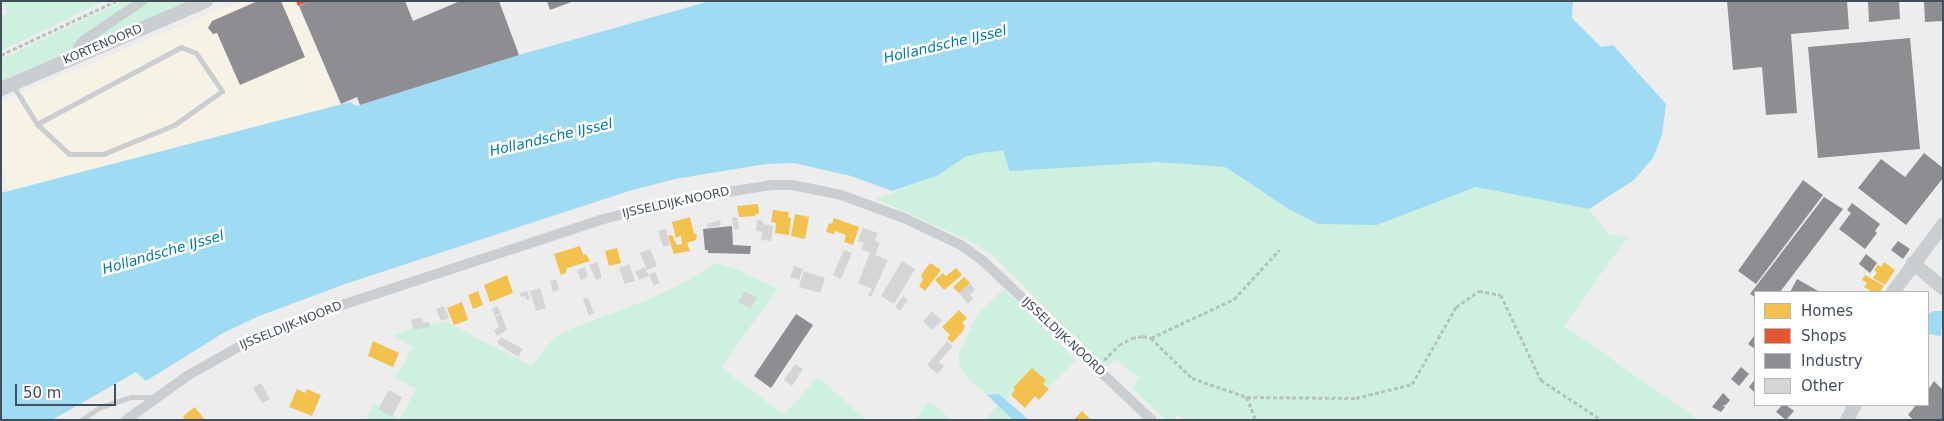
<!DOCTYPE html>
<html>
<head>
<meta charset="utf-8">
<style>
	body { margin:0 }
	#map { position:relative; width:1944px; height:421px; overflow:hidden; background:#eeeded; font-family:"DejaVu Sans",sans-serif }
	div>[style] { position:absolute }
	.commercial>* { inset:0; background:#f6f2e6 }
	.green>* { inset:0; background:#cef0de }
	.water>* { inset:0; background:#9fdbf2 }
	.homes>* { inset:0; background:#f2c14e }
	.shops>* { inset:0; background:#e4572e }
	.industry>* { inset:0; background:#8d8d92 }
	.building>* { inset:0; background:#d5d5d7 }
	.path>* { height:2.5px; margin-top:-1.25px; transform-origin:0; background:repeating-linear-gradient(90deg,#b5c3c0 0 4px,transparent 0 6.5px) }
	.service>* { height:5px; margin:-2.5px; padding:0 2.5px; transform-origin:2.5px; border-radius:2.5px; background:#caced1 }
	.minor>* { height:10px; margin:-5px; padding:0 5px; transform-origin:5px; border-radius:5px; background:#caced1 }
	.tertiary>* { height:14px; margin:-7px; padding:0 7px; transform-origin:7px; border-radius:7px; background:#caced1 }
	span { translate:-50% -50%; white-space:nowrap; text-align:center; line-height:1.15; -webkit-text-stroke:5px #fff; paint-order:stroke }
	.street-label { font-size:12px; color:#434e5b }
	.water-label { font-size:14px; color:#017aa9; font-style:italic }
	.frame { position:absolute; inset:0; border:2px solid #434e5b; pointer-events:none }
	.legend { position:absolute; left:1754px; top:291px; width:175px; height:115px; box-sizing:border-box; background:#fff; border:1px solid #b4b8bd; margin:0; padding:6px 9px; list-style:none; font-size:15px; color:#434e5b }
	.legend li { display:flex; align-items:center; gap:10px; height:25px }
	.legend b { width:25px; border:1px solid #b4b8bd }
	.scale { position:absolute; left:15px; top:384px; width:101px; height:22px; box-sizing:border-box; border:2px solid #434e5b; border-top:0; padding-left:6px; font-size:15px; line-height:18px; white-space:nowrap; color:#434e5b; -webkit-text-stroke:4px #fff; paint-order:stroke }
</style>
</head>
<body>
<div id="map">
	<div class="commercial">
		<i style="clip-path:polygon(241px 1px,296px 1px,341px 105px,9px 191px,1px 165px,1px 101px)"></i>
	</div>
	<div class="green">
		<i style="clip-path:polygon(1px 1px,105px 1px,1px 51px,1px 14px,4px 16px,8px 12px)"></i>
		<i style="clip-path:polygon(124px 1px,135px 1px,75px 45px,70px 52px,1px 81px,1px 59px)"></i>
		<i style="clip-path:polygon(149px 1px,190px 1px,85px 46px,117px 22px)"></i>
		<i style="clip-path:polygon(1003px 151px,1225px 167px,1263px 193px,1377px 225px,1476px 187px,1589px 209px,1608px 234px,1620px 237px,1628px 236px,1564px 326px,1698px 420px,1185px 420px,1179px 415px,1172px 420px,1166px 420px,1133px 389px,1139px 377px,1115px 359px,1105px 368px,993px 255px,970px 241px,876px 199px,937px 176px,965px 157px,980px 153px)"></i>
		<i style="clip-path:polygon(717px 263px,736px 269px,777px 289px,721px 368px,784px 415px,818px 377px,866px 420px,366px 420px,373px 404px,400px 419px,416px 389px,395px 378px,413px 347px,393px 335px,422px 325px,447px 322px,531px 366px,555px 337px,575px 327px,645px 301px,679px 285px)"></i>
		<i style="clip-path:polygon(1004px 289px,1076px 360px,1048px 387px,1031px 372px,1006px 400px,999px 394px,987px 395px,968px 378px,959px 364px,959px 353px,977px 315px)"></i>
		<i style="clip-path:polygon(929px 401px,952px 420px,915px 420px)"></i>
		<i style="clip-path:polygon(997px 405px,1005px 413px,1013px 420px,986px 420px)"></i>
	</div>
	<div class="water">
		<i style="clip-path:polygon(710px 1px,1573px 1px,1572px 18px,1601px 47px,1613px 45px,1666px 104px,1662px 135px,1653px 158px,1634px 180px,1589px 209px,1476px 187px,1377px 225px,1318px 224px,1287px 208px,1225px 167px,1156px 162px,1010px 171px,1003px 151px,980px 153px,965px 157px,937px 176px,892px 191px,851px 176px,794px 163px,766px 164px,675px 179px,629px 191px,345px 284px,259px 316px,223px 333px,146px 381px,136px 372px,52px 420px,1px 420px,1px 193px,350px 102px,357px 106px,519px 55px)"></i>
		<i style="clip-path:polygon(1934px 311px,1943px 311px,1941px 336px,1928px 334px,1928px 314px)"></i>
		<i style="clip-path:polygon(999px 394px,1029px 420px,1013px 420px,987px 395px)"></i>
	</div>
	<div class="homes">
		<i style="clip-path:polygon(758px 204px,759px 214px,755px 214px,755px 216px,739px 217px,737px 206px)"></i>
		<i style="clip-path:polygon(773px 210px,789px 212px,788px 217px,791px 218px,789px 235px,775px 233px,776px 223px,771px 222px)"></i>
		<i style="clip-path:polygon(795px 214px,809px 217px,805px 239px,791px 236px)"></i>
		<i style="clip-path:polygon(690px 217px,694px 234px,697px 234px,696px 240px,687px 243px,690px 251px,674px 254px,668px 236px,672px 235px,677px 245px,682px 244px,681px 236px,676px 238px,672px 222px)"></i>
		<i style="clip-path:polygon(834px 218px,859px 227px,853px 245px,844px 242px,846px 235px,835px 231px,834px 234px,826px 232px,829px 223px,832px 224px)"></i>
		<i style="clip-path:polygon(580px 246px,583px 255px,586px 254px,590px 261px,567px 268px,566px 273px,561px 275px,554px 254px)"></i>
		<i style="clip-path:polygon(617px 248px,621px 263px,609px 266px,605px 251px)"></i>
		<i style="clip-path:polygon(1884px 262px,1895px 270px,1885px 285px,1873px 278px,1877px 272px,1874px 270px,1878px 265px,1881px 267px)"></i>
		<i style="clip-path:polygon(930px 263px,941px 270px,925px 291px,919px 286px,923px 280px,921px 275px)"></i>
		<i style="clip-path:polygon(956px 268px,962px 275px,944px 290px,935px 280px,943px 273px,946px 276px)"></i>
		<i style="clip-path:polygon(507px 275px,513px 293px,490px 302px,484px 285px)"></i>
		<i style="clip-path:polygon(1865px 275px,1884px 286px,1880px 292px,1872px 292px,1864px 287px,1867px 283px,1862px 280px)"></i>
		<i style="clip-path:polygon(964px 277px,970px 283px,959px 293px,953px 287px)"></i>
		<i style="clip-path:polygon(478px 291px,483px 305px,473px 309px,468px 295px)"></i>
		<i style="clip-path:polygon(462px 302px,468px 320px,454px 325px,447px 308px)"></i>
		<i style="clip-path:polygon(959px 310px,967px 318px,962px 323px,965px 326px,963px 331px,952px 343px,947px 338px,950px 335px,942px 327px)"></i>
		<i style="clip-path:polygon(373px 341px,399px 353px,393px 367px,368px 356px)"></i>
		<i style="clip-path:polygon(1032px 368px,1046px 380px,1043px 384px,1049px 389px,1039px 400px,1035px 396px,1025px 408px,1011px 395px,1015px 390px,1013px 388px)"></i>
		<i style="clip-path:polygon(297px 389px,305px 393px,307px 389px,321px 395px,312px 416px,289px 407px)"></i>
		<i style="clip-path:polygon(195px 407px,205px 420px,185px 420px,183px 416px)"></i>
		<i style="clip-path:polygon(1082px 411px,1091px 420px,1074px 420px)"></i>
	</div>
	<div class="shops">
		<i style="clip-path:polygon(296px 1px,310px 1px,298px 6px)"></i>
	</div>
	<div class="industry">
		<i style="clip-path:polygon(258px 1px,281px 1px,305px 57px,240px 85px,217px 33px,213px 34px,208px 28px,212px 21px)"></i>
		<i style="clip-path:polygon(310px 1px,405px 1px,413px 21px,460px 1px,499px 1px,519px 55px,360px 105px,357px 97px,341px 104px,299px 6px)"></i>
		<i style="clip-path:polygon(547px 1px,574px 1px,550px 10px)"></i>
		<i style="clip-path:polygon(1727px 1px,1847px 1px,1849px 29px,1791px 34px,1797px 113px,1766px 115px,1762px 67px,1733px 70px)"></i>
		<i style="clip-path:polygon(1868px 1px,1899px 1px,1900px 19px,1869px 22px)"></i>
		<i style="clip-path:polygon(1924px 1px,1943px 1px,1943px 21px,1925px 22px)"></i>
		<i style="clip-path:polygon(1910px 38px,1920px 149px,1818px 158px,1808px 47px)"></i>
		<i style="clip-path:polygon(1924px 153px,1943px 168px,1943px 178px,1906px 225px,1858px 188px,1881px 159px,1905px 177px)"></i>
		<i style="clip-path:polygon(1803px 180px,1823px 195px,1756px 284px,1738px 271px)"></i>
		<i style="clip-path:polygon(1824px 197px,1843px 209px,1780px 292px,1755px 292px,1755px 297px,1750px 294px)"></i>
		<i style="clip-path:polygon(1852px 203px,1880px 224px,1875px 231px,1877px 233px,1865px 249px,1839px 229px,1851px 213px,1847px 210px)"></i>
		<i style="clip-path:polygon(732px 226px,733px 245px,751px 246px,750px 254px,708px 253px,708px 250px,705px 250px,703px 229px)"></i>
		<i style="clip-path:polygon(1898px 241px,1910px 249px,1903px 259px,1891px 250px)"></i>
		<i style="clip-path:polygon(1866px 254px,1877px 263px,1870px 273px,1859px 264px)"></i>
		<i style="clip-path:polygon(1797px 279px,1820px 292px,1790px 292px)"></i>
		<i style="clip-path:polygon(796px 314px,813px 325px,771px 388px,754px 376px)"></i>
		<i style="clip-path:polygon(1755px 335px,1755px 349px,1748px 344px)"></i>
		<i style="clip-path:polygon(1741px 367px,1749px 374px,1739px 386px,1731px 379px)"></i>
		<i style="clip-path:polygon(1755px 379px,1755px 393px,1749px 387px)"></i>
		<i style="clip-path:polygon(1934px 381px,1943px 390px,1943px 420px,1914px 420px,1908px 415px,1916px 405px,1928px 405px,1928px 390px)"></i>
		<i style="clip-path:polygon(1723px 393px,1730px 400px,1726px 405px,1723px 405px,1725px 407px,1721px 412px,1712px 407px)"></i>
		<i style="clip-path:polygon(1782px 405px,1786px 405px,1794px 411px,1786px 420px,1776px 412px)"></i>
	</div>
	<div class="building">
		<i style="clip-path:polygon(737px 217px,739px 229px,734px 230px,732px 218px)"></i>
		<i style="clip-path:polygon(720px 220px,721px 225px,708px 228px,707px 224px)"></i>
		<i style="clip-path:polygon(757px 220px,763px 221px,763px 224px,773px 226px,771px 241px,761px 240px,762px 232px,756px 231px)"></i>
		<i style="clip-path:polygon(863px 228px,878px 233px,875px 241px,880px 243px,875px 255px,888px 260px,871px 297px,868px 295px,872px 289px,858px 283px,870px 253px,861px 249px,864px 243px,858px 241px)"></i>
		<i style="clip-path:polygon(666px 229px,670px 245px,663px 247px,658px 231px)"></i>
		<i style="clip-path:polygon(650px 249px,657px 266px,647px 270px,640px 253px)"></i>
		<i style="clip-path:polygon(844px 250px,852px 253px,841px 279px,833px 275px)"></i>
		<i style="clip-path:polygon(902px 261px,915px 269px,894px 304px,881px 296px)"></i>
		<i style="clip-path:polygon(597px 262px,601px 274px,601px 278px,596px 280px,589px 265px)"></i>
		<i style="clip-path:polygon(629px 264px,635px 281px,625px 284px,619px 268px)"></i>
		<i style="clip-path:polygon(794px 266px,803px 269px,799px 280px,790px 277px)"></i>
		<i style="clip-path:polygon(585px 267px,588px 277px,581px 280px,577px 270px)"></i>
		<i style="clip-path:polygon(645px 267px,649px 276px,639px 280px,635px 272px)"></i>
		<i style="clip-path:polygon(804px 271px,825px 278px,820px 293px,799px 287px)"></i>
		<i style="clip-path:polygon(655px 272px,660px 283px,654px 286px,649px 275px)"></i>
		<i style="clip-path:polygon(556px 279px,559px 290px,553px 292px,550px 281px)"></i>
		<i style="clip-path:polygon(970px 283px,975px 290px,970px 295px,973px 298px,968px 304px,959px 293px)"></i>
		<i style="clip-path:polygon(540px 288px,546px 308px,536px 311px,530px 291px)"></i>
		<i style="clip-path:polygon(527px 291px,530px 299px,527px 300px,525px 296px,521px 297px,519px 293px)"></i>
		<i style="clip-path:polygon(745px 291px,757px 298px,750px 309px,738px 302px)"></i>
		<i style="clip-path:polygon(903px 296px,908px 300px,900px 311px,895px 307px)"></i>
		<i style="clip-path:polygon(588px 298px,594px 313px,589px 316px,583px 299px)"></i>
		<i style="clip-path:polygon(444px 306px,449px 318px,441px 321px,436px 309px)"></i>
		<i style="clip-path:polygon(497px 306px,501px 313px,495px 316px,492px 309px)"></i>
		<i style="clip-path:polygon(932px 311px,942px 321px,932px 330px,923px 322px)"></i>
		<i style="clip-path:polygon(501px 314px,507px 330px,497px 336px,494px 330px,499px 327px,495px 317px)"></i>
		<i style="clip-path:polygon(421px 317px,423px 323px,429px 322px,430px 327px,414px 330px,411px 320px)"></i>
		<i style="clip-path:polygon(501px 337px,523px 349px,518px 357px,497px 343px)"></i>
		<i style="clip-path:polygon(947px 341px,953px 346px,939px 362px,944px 366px,938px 374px,927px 365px)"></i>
		<i style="clip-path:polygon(795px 364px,803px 369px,792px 386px,784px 380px)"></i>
		<i style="clip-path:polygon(261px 383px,270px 399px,262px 403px,253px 388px)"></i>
		<i style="clip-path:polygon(389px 390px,402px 397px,392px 417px,378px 409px)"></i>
	</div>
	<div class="path">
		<i style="left:1px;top:55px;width:127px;rotate:-25.2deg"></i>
		<i style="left:1151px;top:338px;width:57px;rotate:44.3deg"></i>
		<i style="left:1192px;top:378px;width:58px;rotate:19.1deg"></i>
		<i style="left:1247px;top:397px;width:109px;rotate:0.5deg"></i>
		<i style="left:1356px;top:398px;width:58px;rotate:-14deg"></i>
		<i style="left:1412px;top:384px;width:89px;rotate:-60.3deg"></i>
		<i style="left:1456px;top:307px;width:28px;rotate:-35deg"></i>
		<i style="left:1479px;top:291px;width:22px;rotate:10deg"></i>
		<i style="left:1501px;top:295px;width:94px;rotate:64.8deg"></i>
		<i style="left:1541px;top:380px;width:73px;rotate:33.3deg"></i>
		<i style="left:1104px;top:360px;width:21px;rotate:-45deg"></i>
		<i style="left:1119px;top:345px;width:15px;rotate:-28deg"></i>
		<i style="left:1132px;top:338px;width:11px;rotate:-10deg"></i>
		<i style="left:1143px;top:336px;width:8px;rotate:14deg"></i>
		<i style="left:1151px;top:338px;width:92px;rotate:-25.2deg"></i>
		<i style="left:1234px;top:299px;width:67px;rotate:-47.4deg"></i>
		<i style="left:1247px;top:397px;width:25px;rotate:69deg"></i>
	</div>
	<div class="service">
		<i style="left:12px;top:84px;width:47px;rotate:58deg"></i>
		<i style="left:37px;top:124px;width:163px;rotate:-28.1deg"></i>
		<i style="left:181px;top:47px;width:16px;rotate:22deg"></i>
		<i style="left:196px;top:53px;width:46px;rotate:55.6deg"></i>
		<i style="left:222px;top:91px;width:59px;rotate:144.7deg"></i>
		<i style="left:174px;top:125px;width:77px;rotate:157.8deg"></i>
		<i style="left:103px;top:154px;width:34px;rotate:180deg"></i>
		<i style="left:69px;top:154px;width:44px;rotate:-136.8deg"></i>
		<i style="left:81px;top:420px;width:23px;rotate:-34deg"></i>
		<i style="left:100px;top:407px;width:33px;rotate:-18deg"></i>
		<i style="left:131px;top:397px;width:24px"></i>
	</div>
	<div class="minor">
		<i style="left:76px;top:57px;width:10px;rotate:-79deg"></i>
		<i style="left:78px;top:47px;width:8px;rotate:-50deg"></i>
		<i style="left:83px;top:41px;width:71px;rotate:-34.1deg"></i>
		<i style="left:126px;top:420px;width:75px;rotate:-35.8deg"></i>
		<i style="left:187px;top:376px;width:69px;rotate:-29.5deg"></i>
		<i style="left:247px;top:342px;width:105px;rotate:-21.2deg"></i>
		<i style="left:345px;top:304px;width:273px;rotate:-18.2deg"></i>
		<i style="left:604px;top:219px;width:76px;rotate:-14.4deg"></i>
		<i style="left:678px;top:200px;width:95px;rotate:-9.1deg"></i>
		<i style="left:772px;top:185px;width:20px"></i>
		<i style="left:792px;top:185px;width:50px;rotate:11.5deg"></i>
		<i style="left:841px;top:195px;width:67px;rotate:20.1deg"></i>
		<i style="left:904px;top:218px;width:63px;rotate:25.3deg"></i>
		<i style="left:961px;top:245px;width:27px;rotate:36deg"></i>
		<i style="left:983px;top:261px;width:232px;rotate:43.3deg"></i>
	</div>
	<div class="tertiary">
		<i style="left:1px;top:89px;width:223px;rotate:-23.2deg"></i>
		<i style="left:1913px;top:263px;width:39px;rotate:40deg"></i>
		<i style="left:1893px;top:292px;width:84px;rotate:-53.3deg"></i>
		<i style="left:1847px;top:420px;width:17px;rotate:-62deg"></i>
	</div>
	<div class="street-label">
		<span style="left:103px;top:45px;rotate:-23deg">KORTENOORD</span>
		<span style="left:676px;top:203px;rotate:-12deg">IJSSELDIJK-NOORD</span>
		<span style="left:291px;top:326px;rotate:-22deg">IJSSELDIJK-NOORD</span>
		<span style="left:1063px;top:337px;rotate:43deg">IJSSELDIJK-NOORD</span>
	</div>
	<div class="water-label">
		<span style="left:945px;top:44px;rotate:-13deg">Hollandsche IJssel</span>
		<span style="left:551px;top:137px;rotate:-13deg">Hollandsche IJssel</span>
		<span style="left:163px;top:252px;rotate:-16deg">Hollandsche IJssel</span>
	</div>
	<div class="frame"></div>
	<ul class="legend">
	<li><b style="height:14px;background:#f2c14e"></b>Homes</li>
	<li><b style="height:14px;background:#e4572e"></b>Shops</li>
	<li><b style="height:14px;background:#8d8d92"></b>Industry</li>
	<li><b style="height:14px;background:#d5d5d7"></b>Other</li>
	</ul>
	<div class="scale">50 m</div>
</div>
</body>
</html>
